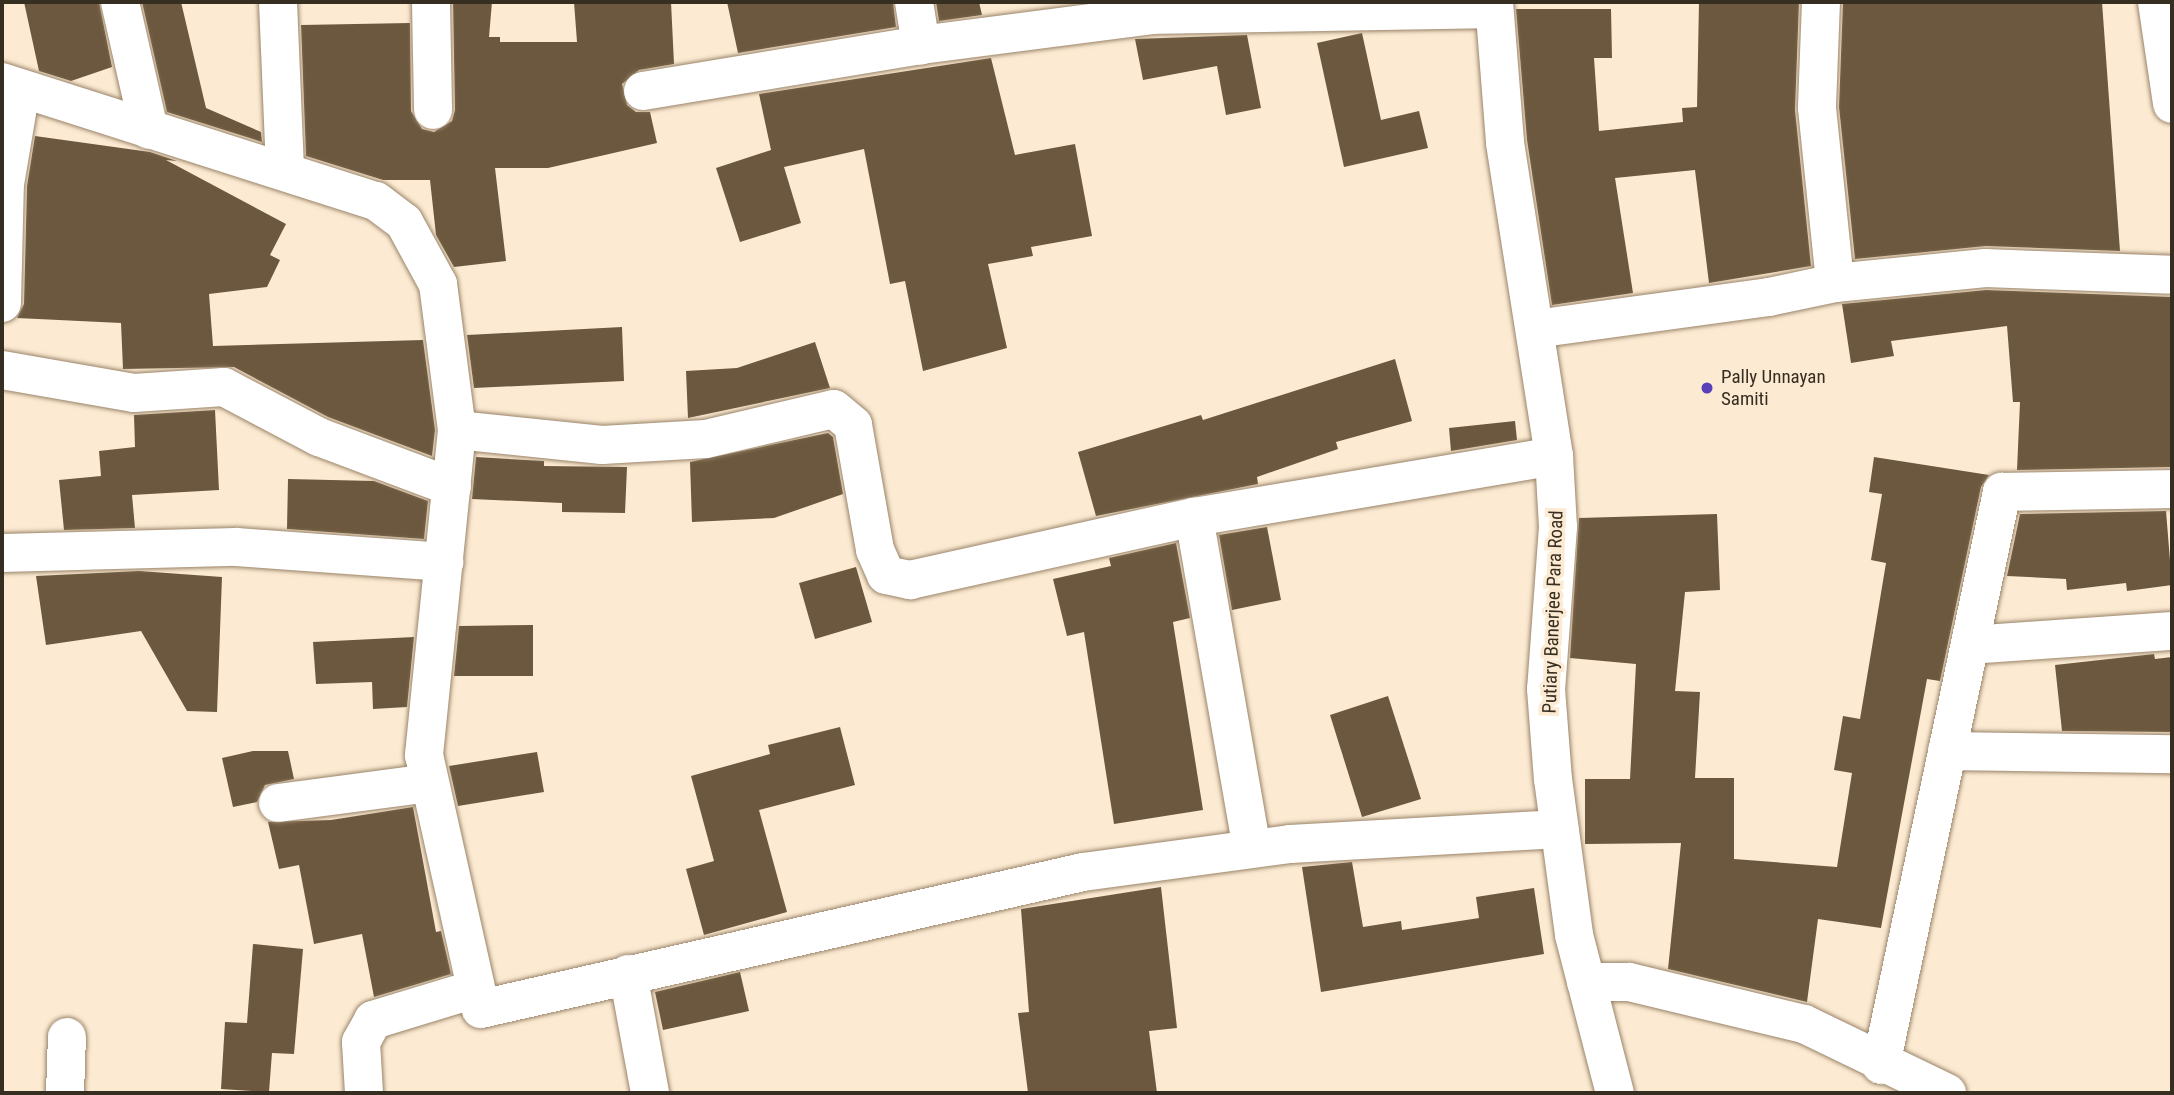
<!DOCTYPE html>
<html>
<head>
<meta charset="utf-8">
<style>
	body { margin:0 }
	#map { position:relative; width:2174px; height:1095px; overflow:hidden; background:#fcead2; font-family:"Roboto Condensed",sans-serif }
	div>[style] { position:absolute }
	.building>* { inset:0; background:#6b583e }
	.roads { filter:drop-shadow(0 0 2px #998469) drop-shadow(0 0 2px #998469) }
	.minor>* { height:38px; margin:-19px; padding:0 19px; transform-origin:19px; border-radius:19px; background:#fff }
	.dots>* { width:19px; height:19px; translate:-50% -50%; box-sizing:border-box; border:4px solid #fcead2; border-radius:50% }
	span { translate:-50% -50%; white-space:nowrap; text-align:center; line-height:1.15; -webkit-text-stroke:7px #fcead2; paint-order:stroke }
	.poi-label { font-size:19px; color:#372e22 }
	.left { translate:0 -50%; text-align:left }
	.street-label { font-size:19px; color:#372e22 }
	.frame { position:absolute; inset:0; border:4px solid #372e22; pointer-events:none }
</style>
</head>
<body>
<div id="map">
	<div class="building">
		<i style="clip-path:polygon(24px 2px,99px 2px,112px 67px,71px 81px,39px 71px)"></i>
		<i style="clip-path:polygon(142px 2px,181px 2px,206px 108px,261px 132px,262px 142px,167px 112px)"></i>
		<i style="clip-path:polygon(453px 2px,492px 2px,489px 37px,500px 37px,500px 42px,577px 42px,574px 2px,671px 2px,674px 64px,639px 70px,622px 84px,627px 105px,636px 112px,650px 112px,657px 143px,548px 168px,495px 168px,506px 261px,454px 267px,436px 235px,430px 180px,383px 180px,306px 156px,301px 25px,410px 23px,411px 111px,422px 129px,434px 132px,452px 121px,455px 110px)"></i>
		<i style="clip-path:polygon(727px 2px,893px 2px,896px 27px,738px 53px)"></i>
		<i style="clip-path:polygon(936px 2px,979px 2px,982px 15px,939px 21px)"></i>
		<i style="clip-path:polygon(1699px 2px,1799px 2px,1795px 110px,1811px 266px,1709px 283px,1695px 170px,1615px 178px,1633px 293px,1552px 305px,1527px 140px,1516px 9px,1611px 9px,1612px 58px,1594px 58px,1599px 131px,1683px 122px,1682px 108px,1697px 107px)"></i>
		<i style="clip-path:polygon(1843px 2px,2102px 2px,2120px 251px,1986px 246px,1855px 259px,1839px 107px)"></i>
		<i style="clip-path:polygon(1362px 33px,1381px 120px,1419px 111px,1428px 148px,1344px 167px,1317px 43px)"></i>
		<i style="clip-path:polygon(1247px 35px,1261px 108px,1226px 115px,1217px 66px,1143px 80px,1135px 39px)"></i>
		<i style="clip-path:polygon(991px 58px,1015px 155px,1075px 144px,1092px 236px,1031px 247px,1033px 256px,988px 264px,1007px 348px,923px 371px,905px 281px,890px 284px,864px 149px,784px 167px,801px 223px,740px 242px,716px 168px,771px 150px,759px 94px)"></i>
		<i style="clip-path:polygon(35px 136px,150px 152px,177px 161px,166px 160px,286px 224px,270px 255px,280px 260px,267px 287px,209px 294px,213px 346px,423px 340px,435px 430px,432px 456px,328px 417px,234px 367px,123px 369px,121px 323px,17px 318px,24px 304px,27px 186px)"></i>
		<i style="clip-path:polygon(1986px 290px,2172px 297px,2172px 467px,2017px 470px,2020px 402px,2013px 402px,2007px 326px,1891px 341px,1894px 356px,1851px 363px,1842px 304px)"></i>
		<i style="clip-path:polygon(622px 327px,624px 381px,474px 388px,467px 335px)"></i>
		<i style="clip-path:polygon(815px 342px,830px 388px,688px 418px,686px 371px,737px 368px)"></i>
		<i style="clip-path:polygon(1395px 359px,1412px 421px,1336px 442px,1338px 449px,1257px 477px,1258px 484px,1096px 516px,1078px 452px,1201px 415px,1203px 420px)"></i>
		<i style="clip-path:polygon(215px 410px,219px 490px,132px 495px,135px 528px,64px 530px,59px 480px,101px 476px,99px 451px,135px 447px,134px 415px)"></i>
		<i style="clip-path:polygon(1515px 421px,1517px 440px,1451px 451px,1449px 428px)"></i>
		<i style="clip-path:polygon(828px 433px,833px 437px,843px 494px,774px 518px,692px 522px,690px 462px)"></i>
		<i style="clip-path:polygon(476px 457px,544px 461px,544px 466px,627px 467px,625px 513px,562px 512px,562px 503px,472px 499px)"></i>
		<i style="clip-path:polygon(1874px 457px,1989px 475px,1981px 487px,1940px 681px,1927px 679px,1881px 928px,1818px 919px,1807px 1002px,1668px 969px,1681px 843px,1585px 844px,1585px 779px,1630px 779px,1636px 664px,1570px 658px,1579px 518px,1717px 514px,1720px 590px,1685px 592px,1675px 691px,1700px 692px,1695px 778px,1734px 778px,1734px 859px,1837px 867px,1852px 773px,1834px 770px,1843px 716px,1860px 719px,1886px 563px,1871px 560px,1882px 494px,1869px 492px)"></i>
		<i style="clip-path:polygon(288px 479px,374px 481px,428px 501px,424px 539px,287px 529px)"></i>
		<i style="clip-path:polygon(2166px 511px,2172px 585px,2127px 591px,2126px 583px,2067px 590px,2066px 579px,2007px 576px,2020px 514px)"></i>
		<i style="clip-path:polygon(1267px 527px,1281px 600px,1232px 610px,1219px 535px)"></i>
		<i style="clip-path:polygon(1176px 543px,1190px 618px,1173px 622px,1203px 810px,1114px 824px,1084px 632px,1067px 636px,1053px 579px,1111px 566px,1109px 558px)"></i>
		<i style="clip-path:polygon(856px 567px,872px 622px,815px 639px,799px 583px)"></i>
		<i style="clip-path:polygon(139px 571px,222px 577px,217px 712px,187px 711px,141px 631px,46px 645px,36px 576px)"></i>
		<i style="clip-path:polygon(533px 625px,533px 676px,454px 676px,459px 626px)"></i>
		<i style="clip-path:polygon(414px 637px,407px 707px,373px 709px,372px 682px,316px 684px,313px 642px)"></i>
		<i style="clip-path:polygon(2154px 654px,2155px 659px,2172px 657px,2172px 732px,2062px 731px,2055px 665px)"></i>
		<i style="clip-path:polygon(1388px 696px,1421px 799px,1362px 817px,1330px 715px)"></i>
		<i style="clip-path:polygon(840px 727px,855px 785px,759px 810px,787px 912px,704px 935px,686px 869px,714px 861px,691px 776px,770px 754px,768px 745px)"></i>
		<i style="clip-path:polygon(253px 751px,288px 751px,294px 779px,265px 785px,257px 802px,233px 807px,222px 758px)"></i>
		<i style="clip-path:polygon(537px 752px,544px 792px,458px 806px,449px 766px)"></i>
		<i style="clip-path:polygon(413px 807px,436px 932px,441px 931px,451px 974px,374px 997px,362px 934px,314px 944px,299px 865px,279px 869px,268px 822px,331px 820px)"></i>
		<i style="clip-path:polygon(1352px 862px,1363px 927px,1401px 921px,1402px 930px,1479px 918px,1476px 897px,1534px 888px,1544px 954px,1321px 992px,1302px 867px)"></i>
		<i style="clip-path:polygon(1161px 887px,1177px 1028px,1149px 1031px,1157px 1093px,1028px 1093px,1018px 1013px,1029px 1012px,1021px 909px)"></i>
		<i style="clip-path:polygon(253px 944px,303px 949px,294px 1054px,272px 1053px,269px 1092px,221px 1089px,225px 1022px,247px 1023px)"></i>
		<i style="clip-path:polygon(740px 972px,749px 1011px,663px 1030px,655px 992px)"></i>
	</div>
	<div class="roads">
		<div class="minor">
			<i style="left:120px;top:2px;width:131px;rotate:77.2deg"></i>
			<i style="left:278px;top:2px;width:169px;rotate:87.6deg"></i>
			<i style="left:431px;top:2px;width:108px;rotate:88.9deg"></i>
			<i style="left:914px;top:2px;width:44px;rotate:80.8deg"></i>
			<i style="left:1494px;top:2px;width:141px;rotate:85.5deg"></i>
			<i style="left:1505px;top:143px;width:317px;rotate:81.1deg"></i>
			<i style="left:1554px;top:456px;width:71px;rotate:86.8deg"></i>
			<i style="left:1558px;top:527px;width:162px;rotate:94.2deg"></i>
			<i style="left:1546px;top:689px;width:90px;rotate:85.6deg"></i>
			<i style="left:1553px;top:779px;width:157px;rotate:82.3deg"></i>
			<i style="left:1574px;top:935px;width:163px;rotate:75.5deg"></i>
			<i style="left:1821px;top:2px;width:106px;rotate:92.2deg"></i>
			<i style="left:1817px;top:108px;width:176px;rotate:84.1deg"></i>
			<i style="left:2157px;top:2px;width:103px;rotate:81.6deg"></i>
			<i style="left:2px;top:82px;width:392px;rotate:17.7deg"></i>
			<i style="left:376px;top:201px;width:35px;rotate:37deg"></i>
			<i style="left:404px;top:222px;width:71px;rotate:61.3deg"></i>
			<i style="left:438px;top:284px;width:147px;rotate:82.6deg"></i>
			<i style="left:457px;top:430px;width:327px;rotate:95.8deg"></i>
			<i style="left:424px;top:755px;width:260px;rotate:77.4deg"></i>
			<i style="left:481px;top:1009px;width:617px;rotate:-12.82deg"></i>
			<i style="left:1083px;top:872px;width:209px;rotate:-7.7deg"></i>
			<i style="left:1290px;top:844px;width:270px;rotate:-3.2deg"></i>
			<i style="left:643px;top:91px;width:282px;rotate:-9.4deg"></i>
			<i style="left:921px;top:45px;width:233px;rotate:-7.4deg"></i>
			<i style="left:1152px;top:15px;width:342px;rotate:-1deg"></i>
			<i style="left:2px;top:303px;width:119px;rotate:-88.6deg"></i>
			<i style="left:5px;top:184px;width:96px;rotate:-80.4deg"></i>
			<i style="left:1535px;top:329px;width:236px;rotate:-7.8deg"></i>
			<i style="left:1769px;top:297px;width:67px;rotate:-12deg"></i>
			<i style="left:1835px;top:283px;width:151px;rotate:-5.7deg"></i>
			<i style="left:1985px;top:268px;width:187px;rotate:2.1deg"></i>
			<i style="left:2px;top:370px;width:134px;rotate:9.9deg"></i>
			<i style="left:134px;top:393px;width:90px;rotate:-3.8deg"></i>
			<i style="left:224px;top:387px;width:107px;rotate:27.8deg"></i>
			<i style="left:319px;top:437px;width:142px;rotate:20.6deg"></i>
			<i style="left:457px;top:430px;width:146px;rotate:5.9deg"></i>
			<i style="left:602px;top:445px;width:104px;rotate:-3.3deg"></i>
			<i style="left:706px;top:439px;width:131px;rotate:-13.2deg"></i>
			<i style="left:834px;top:409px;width:25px;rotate:40deg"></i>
			<i style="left:853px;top:425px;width:127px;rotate:80deg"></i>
			<i style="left:875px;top:550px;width:27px;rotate:66deg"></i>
			<i style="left:886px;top:575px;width:25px;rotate:12deg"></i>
			<i style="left:910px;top:580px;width:291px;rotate:-12.5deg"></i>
			<i style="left:1194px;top:517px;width:365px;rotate:-9.6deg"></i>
			<i style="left:1194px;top:517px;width:336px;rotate:80.1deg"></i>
			<i style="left:2px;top:553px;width:234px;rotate:-1.5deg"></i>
			<i style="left:236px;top:547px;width:209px;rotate:4.1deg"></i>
			<i style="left:1970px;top:645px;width:202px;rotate:-4deg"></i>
			<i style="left:1947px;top:751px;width:225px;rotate:0.8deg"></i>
			<i style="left:278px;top:803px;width:152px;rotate:-7.5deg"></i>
			<i style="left:628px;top:974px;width:121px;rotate:79.5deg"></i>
			<i style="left:1586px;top:982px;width:43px"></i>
			<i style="left:1629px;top:982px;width:180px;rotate:13.5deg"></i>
			<i style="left:1804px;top:1024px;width:159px;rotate:25.8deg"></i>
			<i style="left:1881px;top:1065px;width:586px;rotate:-78.08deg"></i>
			<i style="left:2002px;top:492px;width:170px;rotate:-1deg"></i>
			<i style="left:65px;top:1093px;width:56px;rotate:-88deg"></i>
			<i style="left:364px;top:1093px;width:51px;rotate:-93.4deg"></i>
			<i style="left:361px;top:1042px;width:25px;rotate:-61deg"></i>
			<i style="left:373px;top:1020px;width:107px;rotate:-16.9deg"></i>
		</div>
	</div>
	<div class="dots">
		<i style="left:1707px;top:388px;background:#5740b8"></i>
	</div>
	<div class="poi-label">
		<span class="left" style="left:1721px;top:388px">Pally Unnayan<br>Samiti</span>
	</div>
	<div class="street-label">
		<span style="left:1553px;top:612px;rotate:-88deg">Putiary Banerjee Para Road</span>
	</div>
	<div class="frame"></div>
</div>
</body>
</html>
